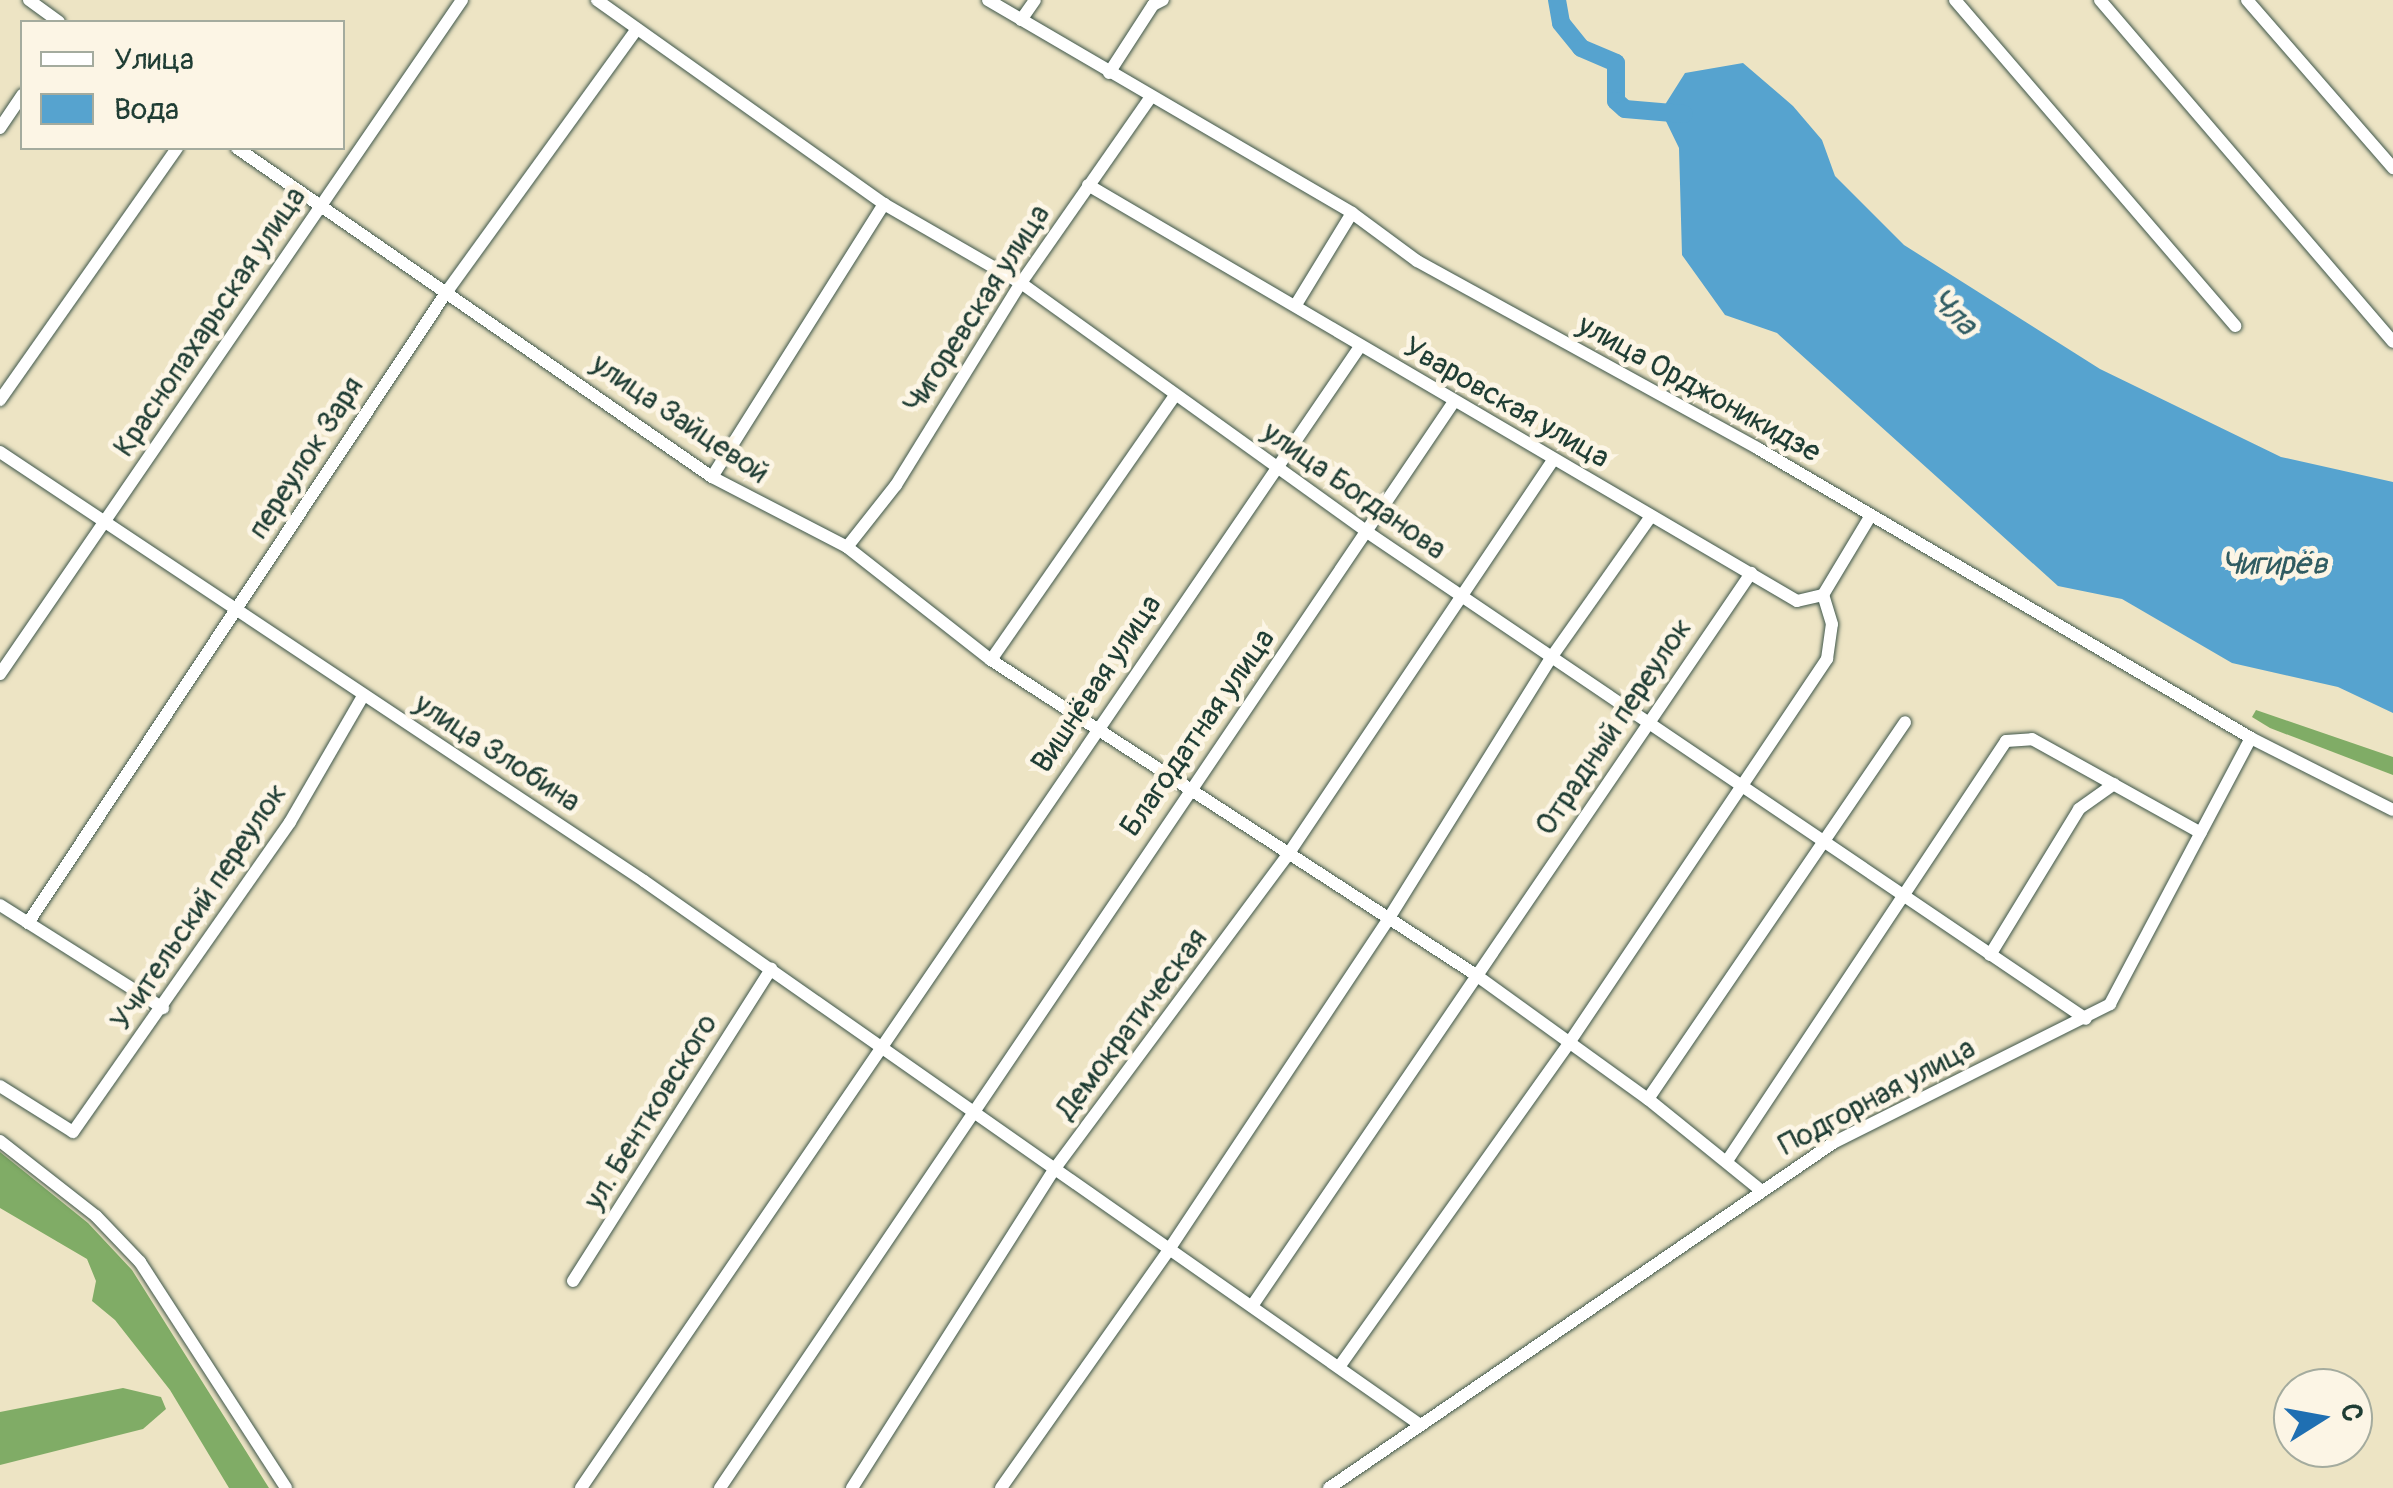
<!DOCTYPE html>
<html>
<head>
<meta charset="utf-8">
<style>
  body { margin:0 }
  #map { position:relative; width:2393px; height:1488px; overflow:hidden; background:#ede4c4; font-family:Pangolin,sans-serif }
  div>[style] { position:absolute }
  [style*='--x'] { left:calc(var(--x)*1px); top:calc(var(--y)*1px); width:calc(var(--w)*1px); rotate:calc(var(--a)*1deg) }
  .forest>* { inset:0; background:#80ac66 }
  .water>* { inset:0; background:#56a3cf }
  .river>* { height:18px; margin:-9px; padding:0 9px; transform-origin:9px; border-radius:9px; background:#56a3cf }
  .roads { filter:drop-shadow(0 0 2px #3e564a) drop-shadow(0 0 2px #3e564a) }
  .minor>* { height:12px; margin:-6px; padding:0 6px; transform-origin:6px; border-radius:6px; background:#fff }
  span { translate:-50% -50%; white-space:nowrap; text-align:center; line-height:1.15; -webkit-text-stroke:10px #fcf5e5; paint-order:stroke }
  .street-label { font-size:30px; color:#1f3d34 }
  .water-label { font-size:32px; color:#305c62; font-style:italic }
  .legend { position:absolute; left:20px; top:20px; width:325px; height:130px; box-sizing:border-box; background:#fcf5e5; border:2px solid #a4ab9e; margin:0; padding:12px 18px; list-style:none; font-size:30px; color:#1f3d34 }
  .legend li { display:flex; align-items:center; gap:20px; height:50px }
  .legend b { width:50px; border:2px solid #a4ab9e }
  .north { position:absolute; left:2273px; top:1368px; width:100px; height:100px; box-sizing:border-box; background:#fcf5e5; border:2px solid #a4ab9e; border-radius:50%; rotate:79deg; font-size:28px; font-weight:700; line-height:40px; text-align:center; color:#1f3d34 }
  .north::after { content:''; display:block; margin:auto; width:35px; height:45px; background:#1f6fb2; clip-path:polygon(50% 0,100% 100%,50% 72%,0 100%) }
</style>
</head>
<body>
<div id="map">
  <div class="forest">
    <div style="clip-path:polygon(2256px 710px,2393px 757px,2393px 775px,2270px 728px,2252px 717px)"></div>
    <div style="clip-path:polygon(0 1152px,88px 1223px,132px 1270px,269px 1488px,229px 1488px,170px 1390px,115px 1320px,92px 1301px,96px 1281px,87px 1259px,0 1208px)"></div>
    <div style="clip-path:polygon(123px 1388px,161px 1397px,166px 1409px,143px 1429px,0 1465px,0 1412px)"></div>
  </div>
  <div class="water">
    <div style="clip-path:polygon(1743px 63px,1793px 106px,1822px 140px,1835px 176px,1904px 245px,2100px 369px,2281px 457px,2393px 482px,2393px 713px,2338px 687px,2232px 663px,2122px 599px,2058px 586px,1777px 333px,1725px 315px,1682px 255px,1679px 148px,1661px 111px,1685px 73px)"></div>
  </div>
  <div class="river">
    <div style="--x:1557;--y:0;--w:23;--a:80"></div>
    <div style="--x:1561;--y:23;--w:32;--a:51"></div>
    <div style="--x:1581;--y:48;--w:38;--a:23"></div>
    <div style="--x:1616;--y:63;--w:38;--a:90"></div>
    <div style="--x:1616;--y:101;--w:12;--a:42"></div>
    <div style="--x:1625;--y:109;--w:59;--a:4.8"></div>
  </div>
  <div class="roads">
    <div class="minor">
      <div style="--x:29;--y:0;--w:37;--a:36"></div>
      <div style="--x:597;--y:0;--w:352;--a:35.4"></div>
      <div style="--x:884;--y:204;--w:158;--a:30"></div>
      <div style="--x:1021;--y:283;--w:426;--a:35.7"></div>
      <div style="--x:1367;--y:532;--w:868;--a:34.11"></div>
      <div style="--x:988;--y:0;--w:422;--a:30.3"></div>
      <div style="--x:1352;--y:213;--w:81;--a:36.4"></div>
      <div style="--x:1417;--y:261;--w:388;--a:28.8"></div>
      <div style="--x:1757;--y:448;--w:573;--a:30.41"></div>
      <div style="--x:2251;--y:738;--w:159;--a:26.9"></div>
      <div style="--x:1955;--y:0;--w:430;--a:49.3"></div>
      <div style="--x:2100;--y:0;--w:450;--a:49.4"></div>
      <div style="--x:2247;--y:0;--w:223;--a:49"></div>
      <div style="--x:1021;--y:20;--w:24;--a:-55"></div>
      <div style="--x:1109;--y:73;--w:81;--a:-57.1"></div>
      <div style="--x:1153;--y:5;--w:11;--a:-27"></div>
      <div style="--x:0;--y:128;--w:40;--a:-56"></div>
      <div style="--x:237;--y:148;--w:578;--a:34.71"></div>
      <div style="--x:712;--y:477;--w:152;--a:27.4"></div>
      <div style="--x:847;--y:547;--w:183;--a:38.1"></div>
      <div style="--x:991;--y:660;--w:575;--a:33"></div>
      <div style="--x:1473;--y:973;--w:216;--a:35.8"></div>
      <div style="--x:1648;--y:1099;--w:143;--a:39"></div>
      <div style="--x:1088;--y:185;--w:822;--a:30.4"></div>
      <div style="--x:1797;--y:601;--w:27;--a:-13"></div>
      <div style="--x:1823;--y:595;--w:93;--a:-59"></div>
      <div style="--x:1297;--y:303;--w:105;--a:-58.6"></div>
      <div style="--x:0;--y:400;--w:308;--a:-54.9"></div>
      <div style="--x:0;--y:452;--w:774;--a:33.67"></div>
      <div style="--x:644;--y:881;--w:946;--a:35.02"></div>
      <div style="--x:712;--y:477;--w:323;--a:-57.8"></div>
      <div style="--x:847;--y:547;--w:79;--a:-51.7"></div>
      <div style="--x:896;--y:485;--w:238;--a:-58.3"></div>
      <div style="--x:1021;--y:283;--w:226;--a:-55.1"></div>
      <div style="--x:991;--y:660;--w:320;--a:-55.2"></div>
      <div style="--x:0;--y:674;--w:817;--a:-55.57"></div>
      <div style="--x:0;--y:905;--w:193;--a:32.3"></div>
      <div style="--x:28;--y:923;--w:760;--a:-56.44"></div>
      <div style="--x:448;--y:290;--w:322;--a:-54.1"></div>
      <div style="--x:1990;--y:955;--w:171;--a:-58.6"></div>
      <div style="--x:2079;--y:809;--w:43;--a:-35.5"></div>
      <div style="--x:0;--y:1086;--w:86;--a:32.2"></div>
      <div style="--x:73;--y:1132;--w:378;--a:-55"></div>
      <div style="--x:290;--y:822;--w:146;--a:-59.9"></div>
      <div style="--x:1648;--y:1099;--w:456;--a:-55.7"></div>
      <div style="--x:0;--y:1141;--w:122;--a:38"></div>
      <div style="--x:96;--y:1216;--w:64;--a:46.3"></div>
      <div style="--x:140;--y:1262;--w:269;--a:57.1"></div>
      <div style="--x:1727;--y:1161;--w:504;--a:-56.4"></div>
      <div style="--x:2006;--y:741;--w:26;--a:-4"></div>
      <div style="--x:2032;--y:739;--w:193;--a:29.1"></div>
      <div style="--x:573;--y:1281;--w:370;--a:-57.6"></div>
      <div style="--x:1252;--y:1306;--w:887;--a:-55.75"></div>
      <div style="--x:1339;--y:1367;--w:397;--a:-54.6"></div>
      <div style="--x:1569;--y:1043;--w:463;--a:-56.1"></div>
      <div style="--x:1827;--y:659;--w:35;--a:-82"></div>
      <div style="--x:1832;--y:624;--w:30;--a:-107"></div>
      <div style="--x:581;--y:1488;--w:1380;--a:-55.69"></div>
      <div style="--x:720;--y:1488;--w:1309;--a:-55.96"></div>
      <div style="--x:852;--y:1488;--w:380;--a:-57.6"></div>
      <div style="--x:1056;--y:1167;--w:395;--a:-53.4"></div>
      <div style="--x:1291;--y:850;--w:471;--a:-56.1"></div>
      <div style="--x:1001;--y:1488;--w:294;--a:-54.8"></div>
      <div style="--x:1170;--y:1248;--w:396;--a:-56.4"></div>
      <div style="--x:1389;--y:918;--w:310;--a:-58.1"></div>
      <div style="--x:1553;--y:655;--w:170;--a:-54.8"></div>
      <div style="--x:1329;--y:1488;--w:611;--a:-34.39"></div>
      <div style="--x:1833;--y:1143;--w:310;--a:-26.6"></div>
      <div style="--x:2110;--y:1004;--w:301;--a:-62.1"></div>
    </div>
  </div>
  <div class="street-label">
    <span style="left:977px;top:309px;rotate:-57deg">Чигоревская улица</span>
    <span style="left:210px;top:322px;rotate:-56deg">Краснопахарьская улица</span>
    <span style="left:1699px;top:389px;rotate:29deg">улица Орджоникидзе</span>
    <span style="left:1506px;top:403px;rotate:30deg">Уваровская улица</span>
    <span style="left:680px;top:419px;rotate:34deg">улица Зайцевой</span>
    <span style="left:306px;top:458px;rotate:-57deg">переулок Заря</span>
    <span style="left:1354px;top:491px;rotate:35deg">улица Богданова</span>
    <span style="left:1097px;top:684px;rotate:-56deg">Вишнёвая улица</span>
    <span style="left:1614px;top:727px;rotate:-56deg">Отрадный переулок</span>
    <span style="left:1198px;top:733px;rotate:-55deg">Благодатная улица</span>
    <span style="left:497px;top:753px;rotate:33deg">улица Злобина</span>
    <span style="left:199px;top:907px;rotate:-56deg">Учительский переулок</span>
    <span style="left:1132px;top:1024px;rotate:-53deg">Демократическая</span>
    <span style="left:1877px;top:1097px;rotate:-28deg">Подгорная улица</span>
    <span style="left:651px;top:1112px;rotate:-58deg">ул. Бентковского</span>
  </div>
  <div class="water-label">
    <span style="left:1953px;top:312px;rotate:45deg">Чла</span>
    <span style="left:2274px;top:564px">Чигирёв</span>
  </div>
  <ul class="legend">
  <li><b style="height:12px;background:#fff"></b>Улица</li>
  <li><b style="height:28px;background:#56a3cf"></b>Вода</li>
  </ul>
  <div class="north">С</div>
</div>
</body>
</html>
